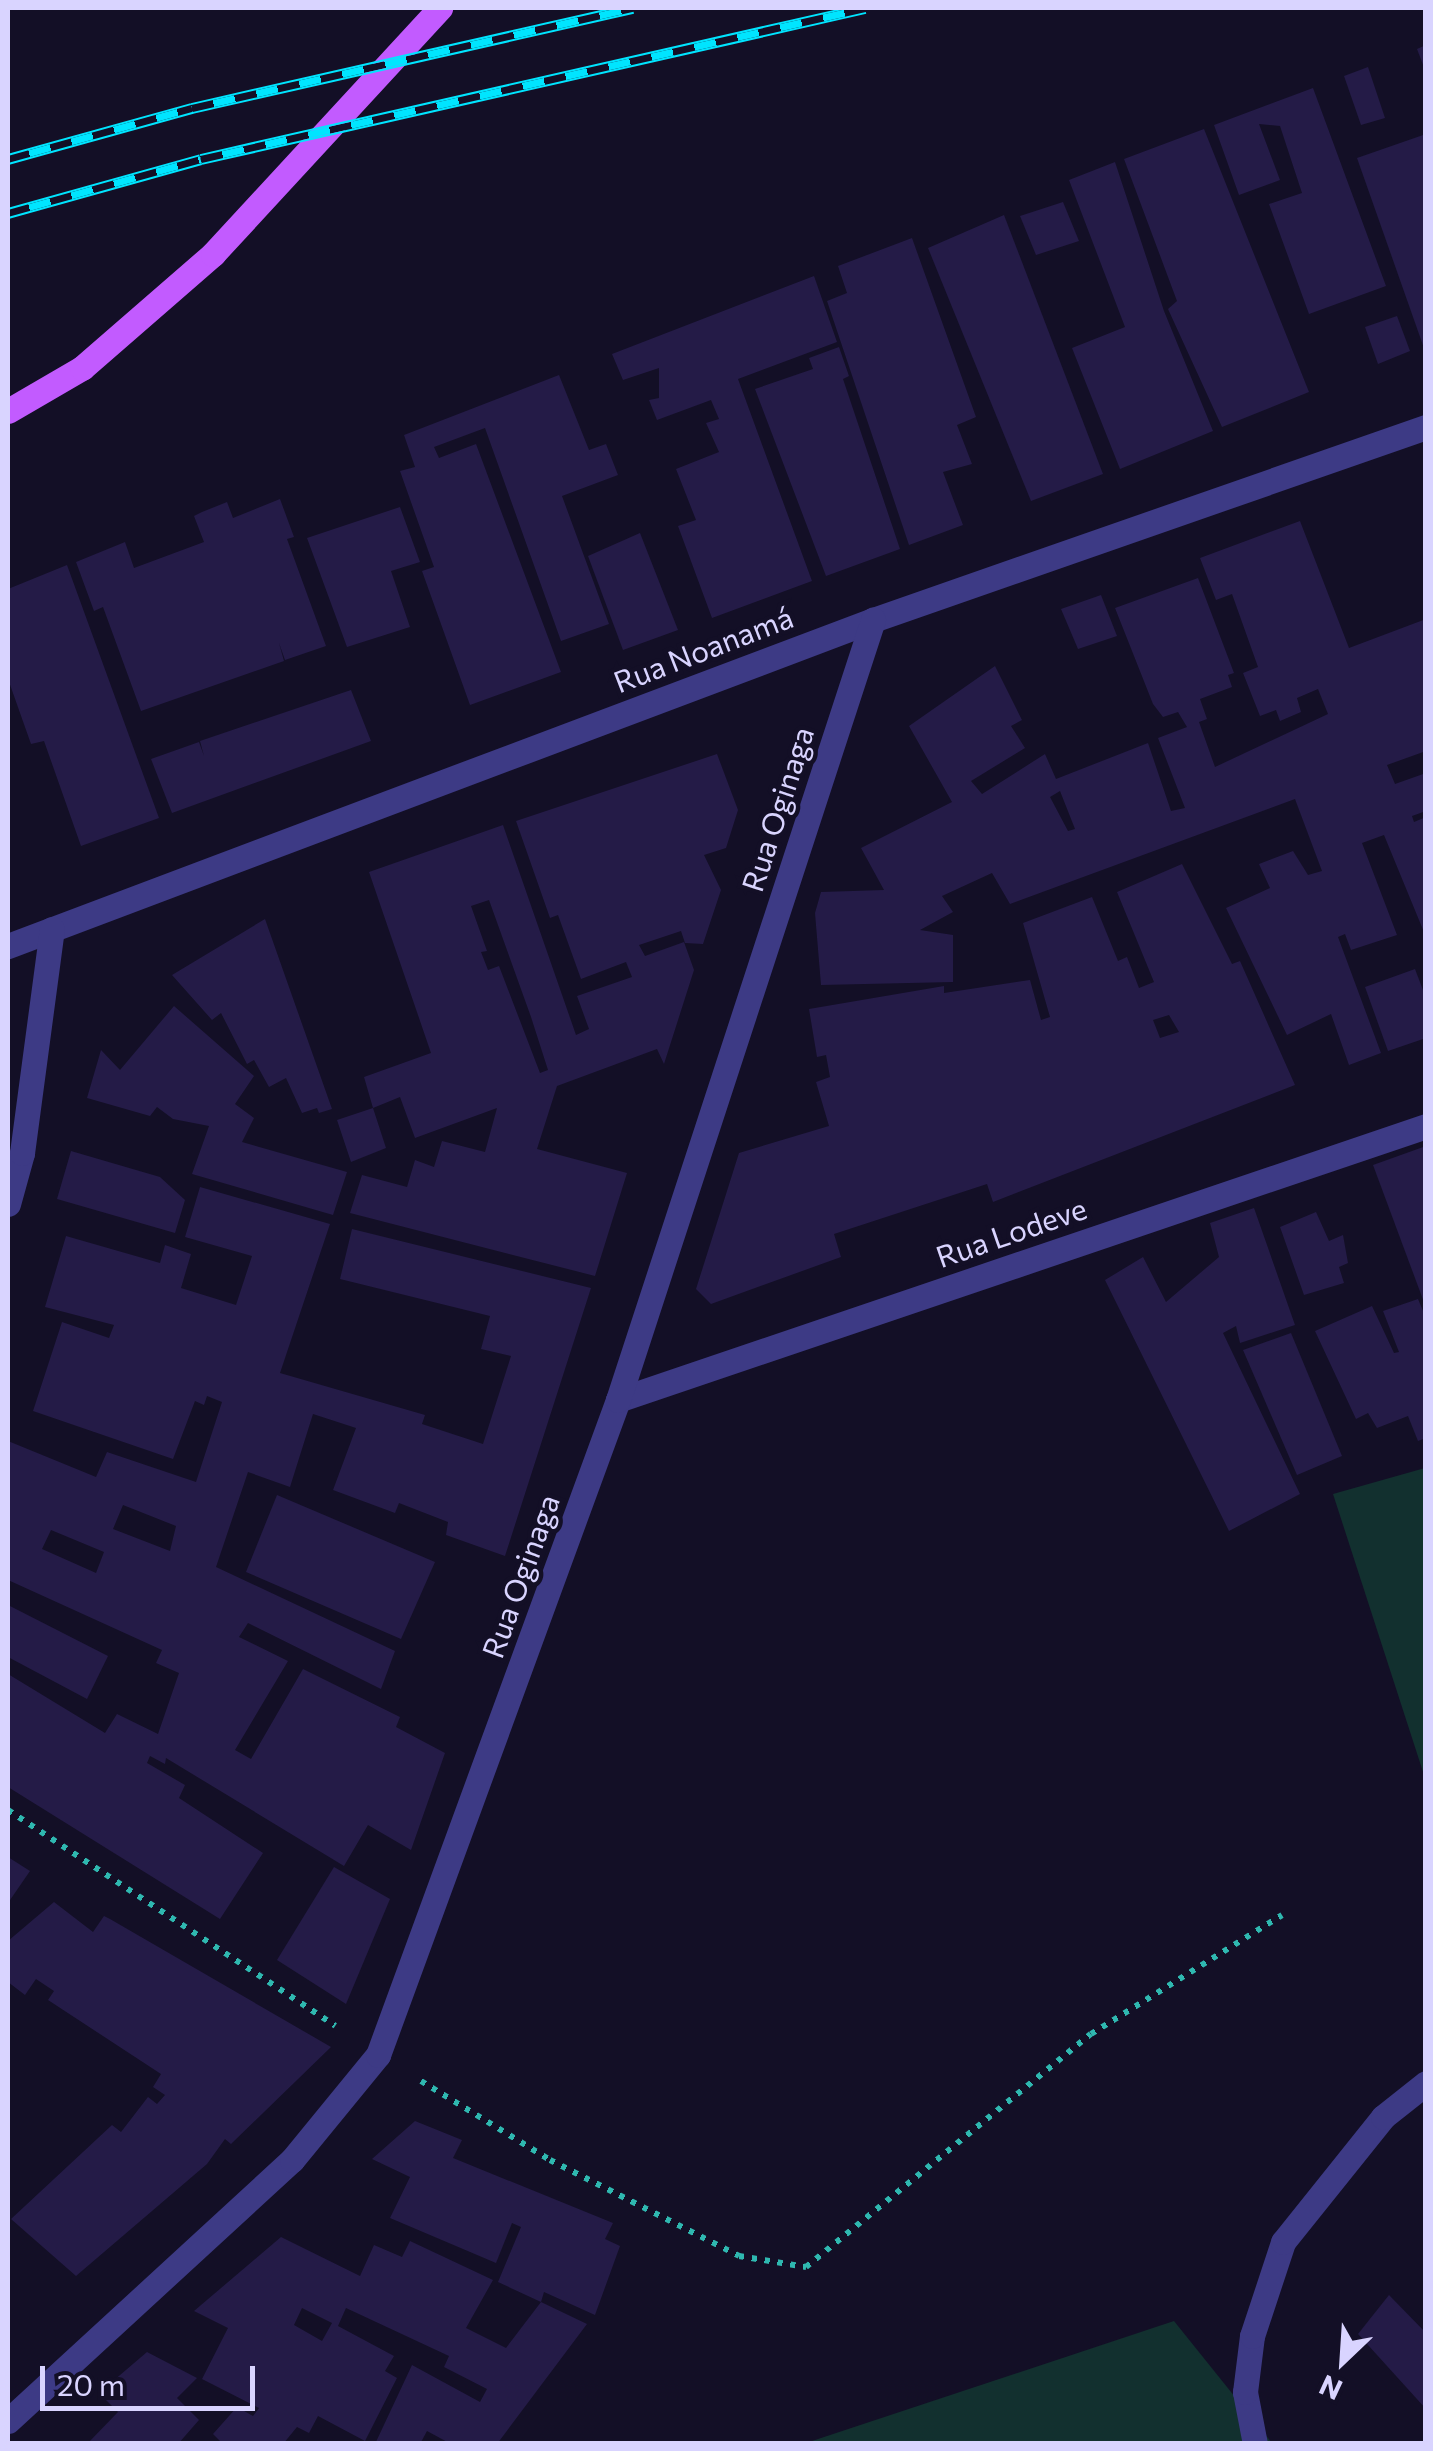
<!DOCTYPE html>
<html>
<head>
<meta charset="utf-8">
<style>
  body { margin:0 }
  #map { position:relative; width:1433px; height:2451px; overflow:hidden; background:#130f26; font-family:Commissioner,sans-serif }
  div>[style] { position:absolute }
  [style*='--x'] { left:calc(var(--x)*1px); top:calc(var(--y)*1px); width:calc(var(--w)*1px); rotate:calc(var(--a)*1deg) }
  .green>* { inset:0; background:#12302f }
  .building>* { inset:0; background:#241b47 }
  .path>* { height:6px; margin-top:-3px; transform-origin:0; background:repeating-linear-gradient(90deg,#2fb8b0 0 5px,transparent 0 13px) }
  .street>* { height:25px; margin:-12.5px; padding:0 12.5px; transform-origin:12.5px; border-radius:12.5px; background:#3d3a85 }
  .primary>* { height:25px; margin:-12.5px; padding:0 12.5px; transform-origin:12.5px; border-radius:12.5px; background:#c25bff }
  .rail>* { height:11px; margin-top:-5.5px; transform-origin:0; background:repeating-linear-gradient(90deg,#130f26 0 22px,#00e5ff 0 44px); box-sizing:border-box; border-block:2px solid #00e5ff }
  span { translate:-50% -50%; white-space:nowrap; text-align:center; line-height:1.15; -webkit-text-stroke:9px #130f26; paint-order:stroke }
  .street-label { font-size:30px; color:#d9d4ff }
  .frame { position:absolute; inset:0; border:10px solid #d9d4ff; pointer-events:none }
  .north { position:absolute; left:1293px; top:2311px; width:100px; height:100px; -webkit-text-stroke:8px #130f26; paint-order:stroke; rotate:205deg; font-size:28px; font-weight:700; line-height:40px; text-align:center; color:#d9d4ff }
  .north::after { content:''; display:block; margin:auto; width:35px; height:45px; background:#d9d4ff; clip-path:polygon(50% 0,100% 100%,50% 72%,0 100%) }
  .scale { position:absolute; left:40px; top:2366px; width:215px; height:45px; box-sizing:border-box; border:5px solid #d9d4ff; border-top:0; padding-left:12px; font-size:30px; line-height:35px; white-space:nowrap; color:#d9d4ff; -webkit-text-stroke:8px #130f26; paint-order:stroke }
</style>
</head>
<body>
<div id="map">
  <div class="green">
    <div style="clip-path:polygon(1425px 1468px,1426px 1468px,1425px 1778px,1333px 1494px)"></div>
    <div style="clip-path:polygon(1174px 2321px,1272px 2443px,803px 2444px)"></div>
  </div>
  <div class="building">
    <div style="clip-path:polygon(1426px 45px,1426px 70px,1425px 70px,1417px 49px)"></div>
    <div style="clip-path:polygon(1368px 67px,1385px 118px,1361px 125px,1344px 76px)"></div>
    <div style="clip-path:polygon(1313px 88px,1386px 286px,1309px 314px,1269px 204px,1302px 193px,1280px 126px,1259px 124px,1280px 180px,1239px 195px,1214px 125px)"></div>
    <div style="clip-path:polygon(1204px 129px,1309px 392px,1222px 427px,1168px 309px,1177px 301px,1124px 159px)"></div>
    <div style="clip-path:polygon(1426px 134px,1426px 351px,1425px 351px,1357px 158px)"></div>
    <div style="clip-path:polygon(1115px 162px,1164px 311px,1213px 431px,1120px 469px,1072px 348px,1125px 327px,1069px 180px)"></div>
    <div style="clip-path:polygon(1063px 202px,1079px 241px,1036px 255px,1020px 216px)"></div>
    <div style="clip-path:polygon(1004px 215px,1103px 474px,1031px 501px,928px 248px)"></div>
    <div style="clip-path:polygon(912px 238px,976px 417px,957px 425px,972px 464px,943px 472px,963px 525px,909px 545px,827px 301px,847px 293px,838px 266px)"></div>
    <div style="clip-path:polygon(814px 276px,837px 342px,738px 379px,812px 581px,712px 618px,678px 526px,696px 520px,676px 469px,719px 452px,706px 423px,719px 419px,711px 400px,657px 420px,649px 400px,659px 398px,659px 368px,623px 380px,612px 354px)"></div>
    <div style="clip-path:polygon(1397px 316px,1410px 351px,1378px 364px,1365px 327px)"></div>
    <div style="clip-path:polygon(839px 347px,849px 376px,843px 379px,900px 549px,826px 576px,755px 389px,813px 369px,809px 358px)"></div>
    <div style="clip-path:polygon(559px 375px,589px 450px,606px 444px,618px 475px,562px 496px,609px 624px,561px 641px,485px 428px,434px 447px,439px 458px,476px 444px,561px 672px,470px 705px,422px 571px,434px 567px,400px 471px,415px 467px,404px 435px)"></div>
    <div style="clip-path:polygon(280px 499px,294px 537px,287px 539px,326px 646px,285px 660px,279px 643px,284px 661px,141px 711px,103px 607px,94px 611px,76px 562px,125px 542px,134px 568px,204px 542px,194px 516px,202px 512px,227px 502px,233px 518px)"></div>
    <div style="clip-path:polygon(400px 507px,420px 562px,391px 571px,410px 627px,347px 647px,307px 538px)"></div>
    <div style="clip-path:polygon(evenodd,1300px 521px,1349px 648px,1426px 619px,1426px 751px,1387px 765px,1395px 784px,1426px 773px,1426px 811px,1412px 816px,1414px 822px,1426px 817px,1426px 937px,1384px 835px,1362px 843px,1397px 935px,1351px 950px,1345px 934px,1338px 937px,1381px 1053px,1349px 1065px,1331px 1014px,1287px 1035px,1226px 908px,1270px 888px,1259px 864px,1293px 851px,1308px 875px,1322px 871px,1295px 799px,1010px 904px,992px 873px,942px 896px,953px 912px,920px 930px,953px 935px,953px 982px,821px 985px,815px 913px,821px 892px,884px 890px,861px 848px,952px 802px,909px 726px,995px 666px,1022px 720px,1011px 726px,1025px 748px,971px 781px,982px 794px,1045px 754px,1056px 779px,1148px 743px,1171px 811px,1185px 808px,1158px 738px,1187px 727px,1178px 712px,1163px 717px,1153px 704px,1115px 608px,1198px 578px,1234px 673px,1228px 675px,1232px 687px,1200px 699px,1207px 719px,1199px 722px,1215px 767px,1328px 714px,1318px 689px,1297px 698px,1301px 712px,1280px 721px,1276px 710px,1260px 716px,1243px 673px,1258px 667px,1232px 594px,1216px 600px,1200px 558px,1300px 521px,1060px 791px,1075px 829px,1068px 831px,1050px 797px,1060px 791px)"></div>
    <div style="clip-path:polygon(640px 533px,678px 630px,623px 650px,588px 556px)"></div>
    <div style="clip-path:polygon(67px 565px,159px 818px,81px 846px,44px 741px,31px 744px,8px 679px,8px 589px)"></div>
    <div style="clip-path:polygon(1101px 595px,1117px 636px,1078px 649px,1061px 609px)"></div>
    <div style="clip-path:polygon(351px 690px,371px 741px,172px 813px,151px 759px,199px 742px,204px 756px,200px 741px)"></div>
    <div style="clip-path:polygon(evenodd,717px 754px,738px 810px,726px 848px,704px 855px,721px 890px,703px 944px,685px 943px,681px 931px,639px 945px,645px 956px,684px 942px,694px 970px,664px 1064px,657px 1049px,557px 1086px,537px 1149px,627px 1173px,595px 1276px,350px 1213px,362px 1175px,407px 1187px,415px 1160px,434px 1167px,442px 1141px,485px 1152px,497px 1108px,415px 1138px,400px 1097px,373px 1108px,386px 1148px,351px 1162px,337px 1120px,373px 1108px,364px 1077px,431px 1053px,369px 872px,503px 825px,576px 1035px,589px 1029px,577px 996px,632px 977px,626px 962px,581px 979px,558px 915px,550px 918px,516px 821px,717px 754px,489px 900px,531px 1017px,548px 1070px,540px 1073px,499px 966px,488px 970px,481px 952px,487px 951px,471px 906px,489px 900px)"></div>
    <div style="clip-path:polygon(evenodd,1182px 864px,1232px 964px,1240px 961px,1295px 1085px,993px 1202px,987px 1184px,834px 1234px,841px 1257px,711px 1304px,696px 1289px,739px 1153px,829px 1126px,816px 1082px,830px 1077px,826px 1055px,817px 1057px,809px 1009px,944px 986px,944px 993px,1030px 980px,1041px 1020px,1050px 1017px,1023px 923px,1092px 897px,1118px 961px,1127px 957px,1139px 988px,1154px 982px,1117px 892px,1182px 864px,1169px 1015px,1179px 1032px,1160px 1038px,1153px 1020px,1169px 1015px)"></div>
    <div style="clip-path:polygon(265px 919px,332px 1109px,319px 1113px,317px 1108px,302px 1113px,286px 1078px,269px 1087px,254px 1060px,247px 1064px,221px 1013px,212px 1020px,172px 975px)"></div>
    <div style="clip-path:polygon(1415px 969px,1426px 998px,1426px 1038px,1388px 1051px,1365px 987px)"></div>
    <div style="clip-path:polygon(174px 1006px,254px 1076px,235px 1104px,254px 1118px,242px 1142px,347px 1172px,333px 1215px,192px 1174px,209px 1126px,173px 1119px,157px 1107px,150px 1116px,87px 1098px,101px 1050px,120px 1070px)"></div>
    <div style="clip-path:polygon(1426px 1146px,1426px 1305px,1425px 1305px,1373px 1165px)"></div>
    <div style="clip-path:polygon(71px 1151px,160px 1177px,185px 1200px,175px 1233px,57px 1199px)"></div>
    <div style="clip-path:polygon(evenodd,200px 1187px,330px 1224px,280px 1373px,425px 1415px,422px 1424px,483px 1444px,511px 1356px,481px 1349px,490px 1316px,340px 1279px,352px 1229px,591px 1288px,505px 1556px,446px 1535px,448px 1522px,399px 1503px,395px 1513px,333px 1490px,356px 1428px,313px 1414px,290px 1487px,248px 1472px,216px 1567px,395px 1651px,381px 1689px,248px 1623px,239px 1637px,288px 1661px,235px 1750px,251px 1759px,303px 1669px,400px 1717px,396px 1727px,445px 1753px,411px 1850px,368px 1825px,344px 1866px,166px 1758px,165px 1764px,150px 1756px,147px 1763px,185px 1785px,179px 1798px,263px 1853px,220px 1919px,8px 1787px,8px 1674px,105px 1733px,117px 1714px,158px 1734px,179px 1673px,156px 1663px,162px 1650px,8px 1580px,8px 1441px,96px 1477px,107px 1452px,196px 1482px,222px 1402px,207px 1396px,204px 1405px,195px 1401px,173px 1459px,33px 1411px,62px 1322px,109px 1338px,114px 1325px,45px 1307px,66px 1236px,160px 1263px,165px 1245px,191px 1254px,181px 1288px,236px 1305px,252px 1256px,185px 1237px,200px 1187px,123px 1505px,176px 1526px,170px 1551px,113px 1529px,123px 1505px,200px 1187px,51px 1530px,104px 1552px,96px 1573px,42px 1549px,51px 1530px)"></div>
    <div style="clip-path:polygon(1254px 1208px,1295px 1325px,1240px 1343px,1236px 1326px,1223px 1333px,1300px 1494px,1229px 1531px,1105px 1280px,1143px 1257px,1166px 1302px,1219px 1257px,1210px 1223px)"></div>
    <div style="clip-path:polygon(1316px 1212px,1329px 1241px,1343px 1235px,1348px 1263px,1339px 1267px,1344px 1283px,1304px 1295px,1280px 1227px)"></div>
    <div style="clip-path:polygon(1418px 1299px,1426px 1318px,1426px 1438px,1418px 1441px,1408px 1416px,1377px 1428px,1368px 1413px,1356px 1419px,1315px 1331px,1372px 1306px,1394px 1353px,1399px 1352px,1383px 1311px)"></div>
    <div style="clip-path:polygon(1291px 1333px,1342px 1456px,1297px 1475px,1243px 1350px)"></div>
    <div style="clip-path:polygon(277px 1495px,435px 1562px,401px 1639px,246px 1572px)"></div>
    <div style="clip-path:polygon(8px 1605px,108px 1656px,87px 1699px,8px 1657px)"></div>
    <div style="clip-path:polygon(8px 1857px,30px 1871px,8px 1903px)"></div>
    <div style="clip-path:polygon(334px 1867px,390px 1899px,346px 2004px,277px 1960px)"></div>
    <div style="clip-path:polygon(54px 1902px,93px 1932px,104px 1916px,110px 1919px,331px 2047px,231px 2144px,225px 2139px,207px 2164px,76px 2276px,11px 2219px,112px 2125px,121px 2132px,148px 2097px,157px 2104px,165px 2095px,153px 2087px,161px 2074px,48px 2000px,54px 1991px,36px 1979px,25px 1995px,8px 1982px,8px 1941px)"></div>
    <div style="clip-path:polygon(415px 2121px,462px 2140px,453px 2158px,613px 2223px,605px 2239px,620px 2246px,595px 2315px,544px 2292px,541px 2302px,498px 2282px,521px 2227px,512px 2223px,496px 2263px,390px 2218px,410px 2177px,372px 2159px)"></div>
    <div style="clip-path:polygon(evenodd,281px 2237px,360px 2276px,374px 2245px,402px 2257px,410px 2241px,493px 2280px,466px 2328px,506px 2348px,541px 2302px,587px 2324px,497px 2444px,451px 2444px,427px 2431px,420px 2444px,375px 2444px,412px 2365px,480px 2402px,487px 2389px,444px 2367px,449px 2356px,346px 2308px,338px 2326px,394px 2356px,385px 2371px,397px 2378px,365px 2441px,318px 2416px,309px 2433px,297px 2427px,283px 2444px,223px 2444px,213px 2434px,237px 2407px,253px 2416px,259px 2408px,202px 2379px,228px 2328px,194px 2311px,281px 2237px,302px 2308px,332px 2323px,322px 2341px,294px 2325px,302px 2308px)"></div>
    <div style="clip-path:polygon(1389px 2295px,1426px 2333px,1426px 2409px,1358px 2334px)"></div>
    <div style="clip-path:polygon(147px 2352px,197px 2378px,177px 2398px,199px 2420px,178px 2444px,87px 2444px,118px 2412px,99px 2393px)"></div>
  </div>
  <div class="path">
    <div style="--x:8;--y:1810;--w:392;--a:33.4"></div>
    <div style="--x:421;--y:2081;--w:151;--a:31.5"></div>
    <div style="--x:550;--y:2160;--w:212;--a:26.9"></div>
    <div style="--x:739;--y:2256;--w:68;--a:9.3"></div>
    <div style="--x:806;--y:2267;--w:368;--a:-39.3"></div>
    <div style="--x:1091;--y:2034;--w:225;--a:-31.9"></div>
  </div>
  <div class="street">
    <div style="--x:8;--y:946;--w:924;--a:-20.65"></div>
    <div style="--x:873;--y:620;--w:586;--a:-19.24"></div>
    <div style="--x:8;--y:1204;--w:53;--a:-74.6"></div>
    <div style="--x:22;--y:1153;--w:226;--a:-82.4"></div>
    <div style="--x:618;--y:1400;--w:853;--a:-18.73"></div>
    <div style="--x:8;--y:2421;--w:386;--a:-42.6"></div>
    <div style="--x:292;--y:2160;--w:136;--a:-50.7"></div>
    <div style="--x:378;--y:2055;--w:698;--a:-69.88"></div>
    <div style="--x:618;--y:1400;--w:821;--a:-71.9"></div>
    <div style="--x:1255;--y:2444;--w:53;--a:-100.9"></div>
    <div style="--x:1245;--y:2392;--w:56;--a:-82.9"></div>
    <div style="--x:1252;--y:2336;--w:99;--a:-71.7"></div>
    <div style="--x:1283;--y:2242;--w:160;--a:-51.3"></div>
    <div style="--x:1383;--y:2117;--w:55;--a:-38.3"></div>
  </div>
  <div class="primary">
    <div style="--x:8;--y:411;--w:86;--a:-30.2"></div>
    <div style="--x:82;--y:368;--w:174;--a:-41"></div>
    <div style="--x:213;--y:254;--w:335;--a:-47.3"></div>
  </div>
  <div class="rail">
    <div style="--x:8;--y:159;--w:191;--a:-15.5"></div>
    <div style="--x:192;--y:108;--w:452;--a:-12.8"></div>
    <div style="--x:8;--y:213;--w:200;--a:-15.6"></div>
    <div style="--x:201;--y:159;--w:681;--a:-12.81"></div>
  </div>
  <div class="street-label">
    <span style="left:703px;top:649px;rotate:-21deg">Rua Noanamá</span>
    <span style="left:777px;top:809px;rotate:-72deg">Rua Oginaga</span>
    <span style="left:1011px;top:1232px;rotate:-19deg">Rua Lodeve</span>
    <span style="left:520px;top:1576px;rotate:-70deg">Rua Oginaga</span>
  </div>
  <div class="frame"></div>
  <div class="north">N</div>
  <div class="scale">20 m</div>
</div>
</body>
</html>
